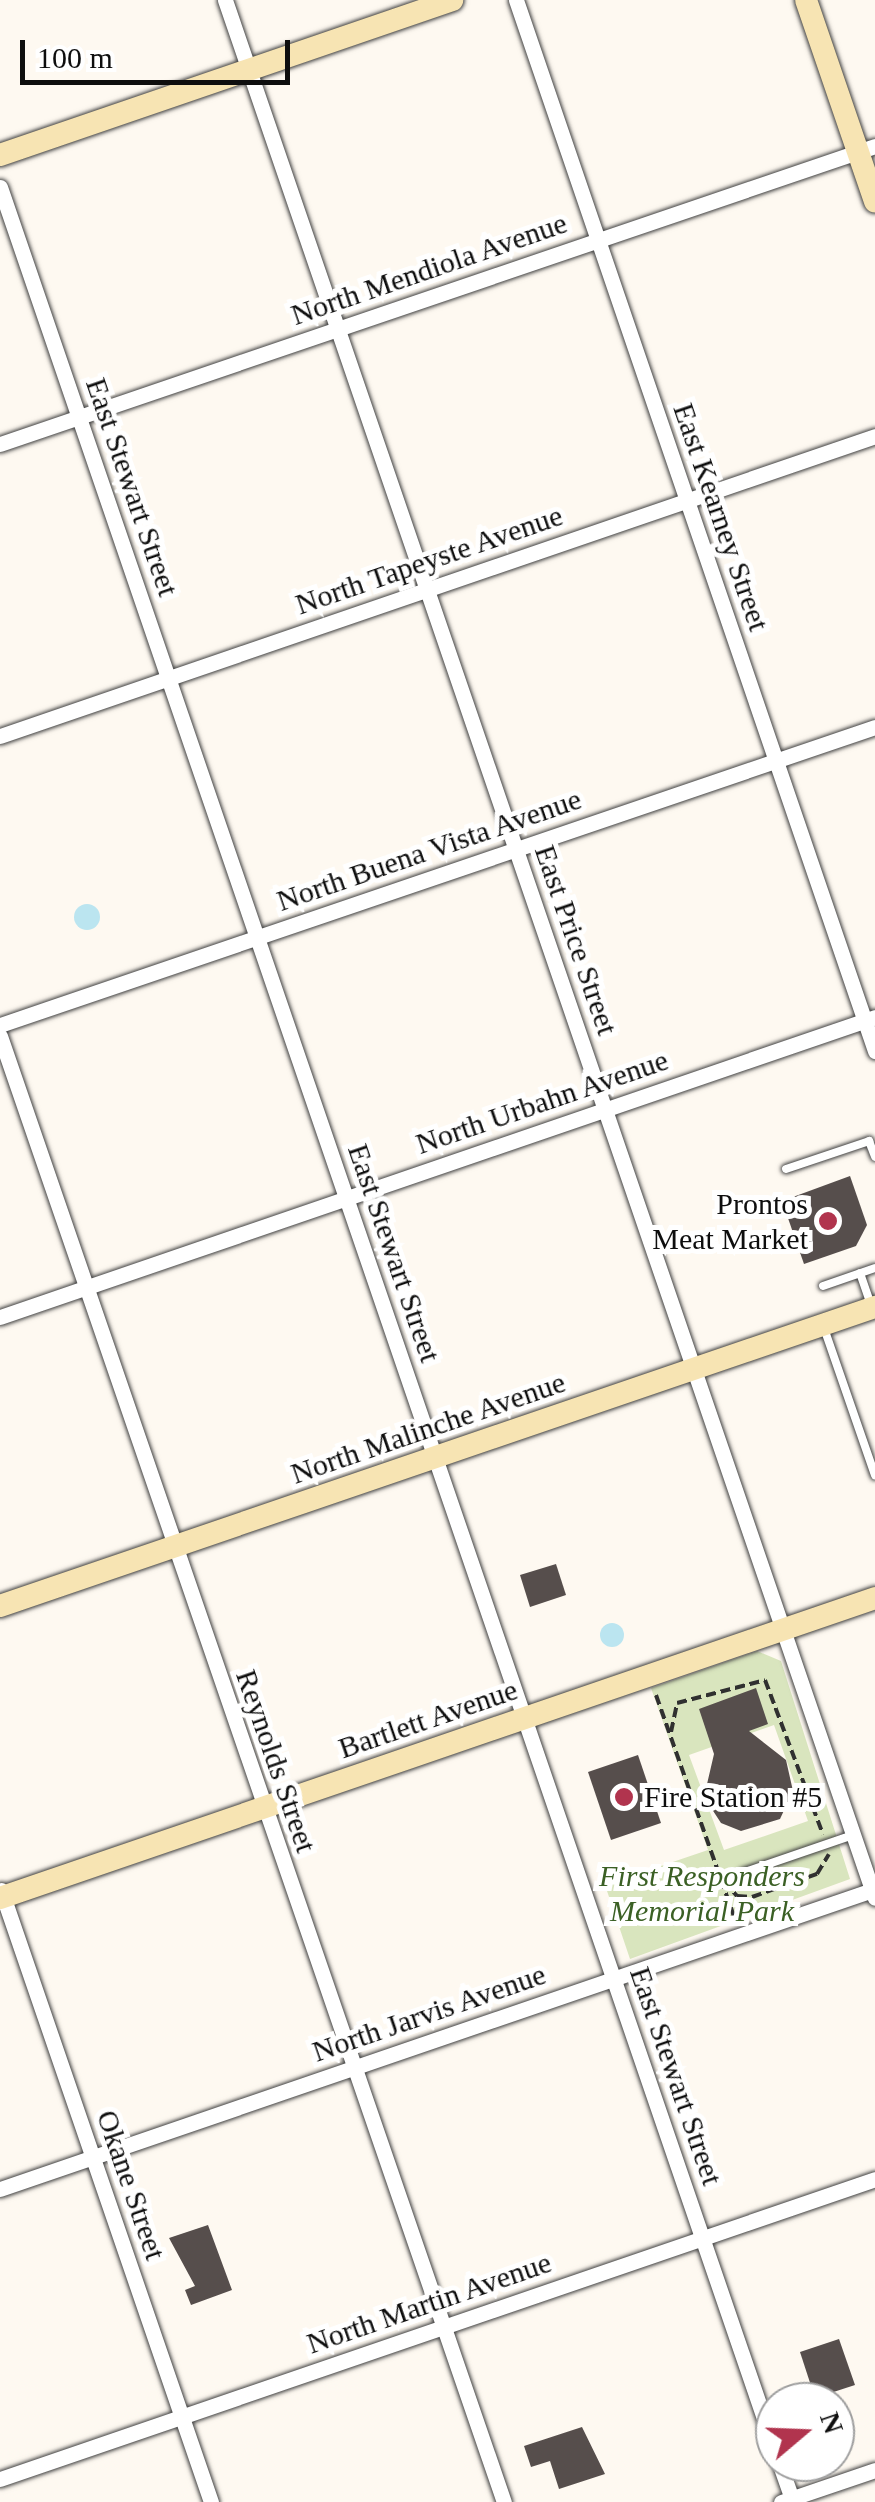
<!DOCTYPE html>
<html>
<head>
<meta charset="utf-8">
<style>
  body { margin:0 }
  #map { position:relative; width:875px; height:2502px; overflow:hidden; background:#fef9f1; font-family:Georgia,serif }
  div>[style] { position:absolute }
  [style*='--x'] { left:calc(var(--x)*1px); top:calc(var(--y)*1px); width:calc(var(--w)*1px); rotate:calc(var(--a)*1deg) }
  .green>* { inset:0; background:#d9e5be }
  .water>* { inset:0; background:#bbe5f0 }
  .round { border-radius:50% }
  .building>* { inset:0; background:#564e4c }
  .path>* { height:4px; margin-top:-2px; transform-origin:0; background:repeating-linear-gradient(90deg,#303030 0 10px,transparent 0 15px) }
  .roads { filter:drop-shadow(0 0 2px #414141) drop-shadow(0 0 2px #414141) }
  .service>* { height:8px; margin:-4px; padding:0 4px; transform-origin:4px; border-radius:4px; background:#fff }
  .minor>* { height:15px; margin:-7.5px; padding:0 7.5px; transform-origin:7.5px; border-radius:7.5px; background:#fff }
  .secondary>* { height:22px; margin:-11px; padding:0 11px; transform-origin:11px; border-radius:11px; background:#f7e4b3 }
  .dots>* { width:28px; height:28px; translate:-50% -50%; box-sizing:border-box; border:5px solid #fff; border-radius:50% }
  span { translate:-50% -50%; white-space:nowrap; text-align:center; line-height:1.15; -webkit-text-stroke:10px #fff; paint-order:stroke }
  .street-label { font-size:30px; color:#0e0e0e }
  .poi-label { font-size:30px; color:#0e0e0e }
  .right { translate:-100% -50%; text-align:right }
  .left { translate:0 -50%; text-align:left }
  .park-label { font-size:30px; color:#3b6025; font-style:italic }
  .north { position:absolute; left:755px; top:2382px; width:100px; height:100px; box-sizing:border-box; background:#fff; border:2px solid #9f9f9f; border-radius:50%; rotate:71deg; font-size:28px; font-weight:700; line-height:40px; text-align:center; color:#0e0e0e }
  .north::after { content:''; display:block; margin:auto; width:35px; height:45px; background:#b1344e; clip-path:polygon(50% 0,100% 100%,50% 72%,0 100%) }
  .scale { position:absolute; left:20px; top:40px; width:270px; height:45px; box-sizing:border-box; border:5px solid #0e0e0e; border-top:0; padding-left:12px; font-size:30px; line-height:35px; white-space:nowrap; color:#0e0e0e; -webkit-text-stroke:8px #fff; paint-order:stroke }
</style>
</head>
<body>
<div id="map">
  <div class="green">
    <div style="clip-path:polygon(evenodd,757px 1651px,781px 1661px,850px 1879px,630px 1959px,605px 1885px,708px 1850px,651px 1688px,757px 1651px,774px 1725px,808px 1821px,724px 1850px,689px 1755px,774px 1725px)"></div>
  </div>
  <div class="water">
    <div class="round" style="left:74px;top:904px;width:26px;height:26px"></div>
    <div class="round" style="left:600px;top:1623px;width:24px;height:24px"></div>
  </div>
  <div class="building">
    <div style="clip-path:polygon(850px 1176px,867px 1225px,856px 1246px,804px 1264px,782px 1201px)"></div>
    <div style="clip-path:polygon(556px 1564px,566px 1595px,530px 1607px,520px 1575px)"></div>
    <div style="clip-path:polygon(756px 1688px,768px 1724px,749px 1731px,786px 1760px,793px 1791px,780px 1819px,741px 1831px,721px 1823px,704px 1797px,714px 1754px,699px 1709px)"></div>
    <div style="clip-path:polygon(638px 1755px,661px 1823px,611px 1840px,588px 1772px)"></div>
    <div style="clip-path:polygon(208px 2225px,232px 2290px,191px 2305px,185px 2290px,195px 2286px,169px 2238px)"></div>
    <div style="clip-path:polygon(839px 2339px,855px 2385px,815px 2398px,800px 2352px)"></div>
    <div style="clip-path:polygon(582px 2427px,605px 2474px,559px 2489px,550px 2461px,531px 2467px,524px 2446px)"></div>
  </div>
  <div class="path">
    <div style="--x:656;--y:1695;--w:238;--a:70.6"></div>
    <div style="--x:671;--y:1732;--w:30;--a:-78"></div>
    <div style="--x:677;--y:1703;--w:91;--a:-14.6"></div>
    <div style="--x:765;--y:1680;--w:165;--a:69.4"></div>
    <div style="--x:724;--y:1881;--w:20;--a:49"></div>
    <div style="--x:737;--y:1896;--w:15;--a:4"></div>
    <div style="--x:752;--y:1897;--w:69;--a:-19.5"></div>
    <div style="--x:817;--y:1874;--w:23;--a:-59"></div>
  </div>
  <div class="roads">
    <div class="service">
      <div style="--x:786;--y:1169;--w:88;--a:-18.6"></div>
      <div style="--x:869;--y:1141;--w:17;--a:69"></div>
      <div style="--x:860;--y:1273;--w:36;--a:71"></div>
      <div style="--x:823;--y:1286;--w:55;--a:-19.1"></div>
      <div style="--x:824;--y:1328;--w:156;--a:70.9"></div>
      <div style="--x:742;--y:1873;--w:117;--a:-18.9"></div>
    </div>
    <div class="minor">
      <div style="--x:225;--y:0;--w:2006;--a:71.1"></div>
      <div style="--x:516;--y:0;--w:1111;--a:71.14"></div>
      <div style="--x:0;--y:187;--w:2392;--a:71.1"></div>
      <div style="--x:0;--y:444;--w:924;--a:-18.81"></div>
      <div style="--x:0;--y:736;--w:925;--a:-18.92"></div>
      <div style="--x:0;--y:1025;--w:924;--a:-18.81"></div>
      <div style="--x:0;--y:1036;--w:1550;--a:71.03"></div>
      <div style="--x:0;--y:1317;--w:925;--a:-18.92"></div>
      <div style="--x:1;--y:1890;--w:647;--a:71.06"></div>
      <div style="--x:0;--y:2189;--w:925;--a:-18.92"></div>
      <div style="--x:779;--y:2462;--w:42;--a:70.7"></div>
      <div style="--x:0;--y:2479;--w:925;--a:-18.92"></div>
      <div style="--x:781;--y:2502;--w:99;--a:-18.8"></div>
    </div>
    <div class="secondary">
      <div style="--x:806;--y:0;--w:213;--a:71.1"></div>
      <div style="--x:0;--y:155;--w:478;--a:-18.9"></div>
      <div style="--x:0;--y:1606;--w:925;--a:-18.87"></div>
      <div style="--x:0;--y:1898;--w:925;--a:-18.92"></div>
    </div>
  </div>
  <div class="dots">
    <div style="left:828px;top:1221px;background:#b1344e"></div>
    <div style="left:624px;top:1797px;background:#b1344e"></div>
  </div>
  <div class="street-label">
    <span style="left:429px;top:269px;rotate:-19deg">North Mendiola Avenue</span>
    <span style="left:132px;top:487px;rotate:71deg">East Stewart Street</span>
    <span style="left:721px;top:517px;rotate:71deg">East Kearney Street</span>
    <span style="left:429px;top:560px;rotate:-19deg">North Tapeyste Avenue</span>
    <span style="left:429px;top:850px;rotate:-19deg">North Buena Vista Avenue</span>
    <span style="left:576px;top:940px;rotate:71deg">East Price Street</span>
    <span style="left:542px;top:1102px;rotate:-19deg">North Urbahn Avenue</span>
    <span style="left:394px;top:1253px;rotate:71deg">East Stewart Street</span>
    <span style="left:428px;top:1428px;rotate:-19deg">North Malinche Avenue</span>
    <span style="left:428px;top:1719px;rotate:-19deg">Bartlett Avenue</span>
    <span style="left:276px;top:1761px;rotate:71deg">Reynolds Street</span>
    <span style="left:429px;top:2013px;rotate:-19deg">North Jarvis Avenue</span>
    <span style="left:676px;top:2076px;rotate:71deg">East Stewart Street</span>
    <span style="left:131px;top:2185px;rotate:71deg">Okane Street</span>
    <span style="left:429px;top:2303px;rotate:-19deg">North Martin Avenue</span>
  </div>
  <div class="poi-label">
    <span class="right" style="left:808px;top:1221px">Prontos<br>Meat Market</span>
    <span class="left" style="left:644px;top:1797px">Fire Station #5</span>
  </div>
  <div class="park-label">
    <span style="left:702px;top:1893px">First Responders<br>Memorial Park</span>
  </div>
  <div class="north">N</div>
  <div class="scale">100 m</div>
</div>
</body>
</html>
